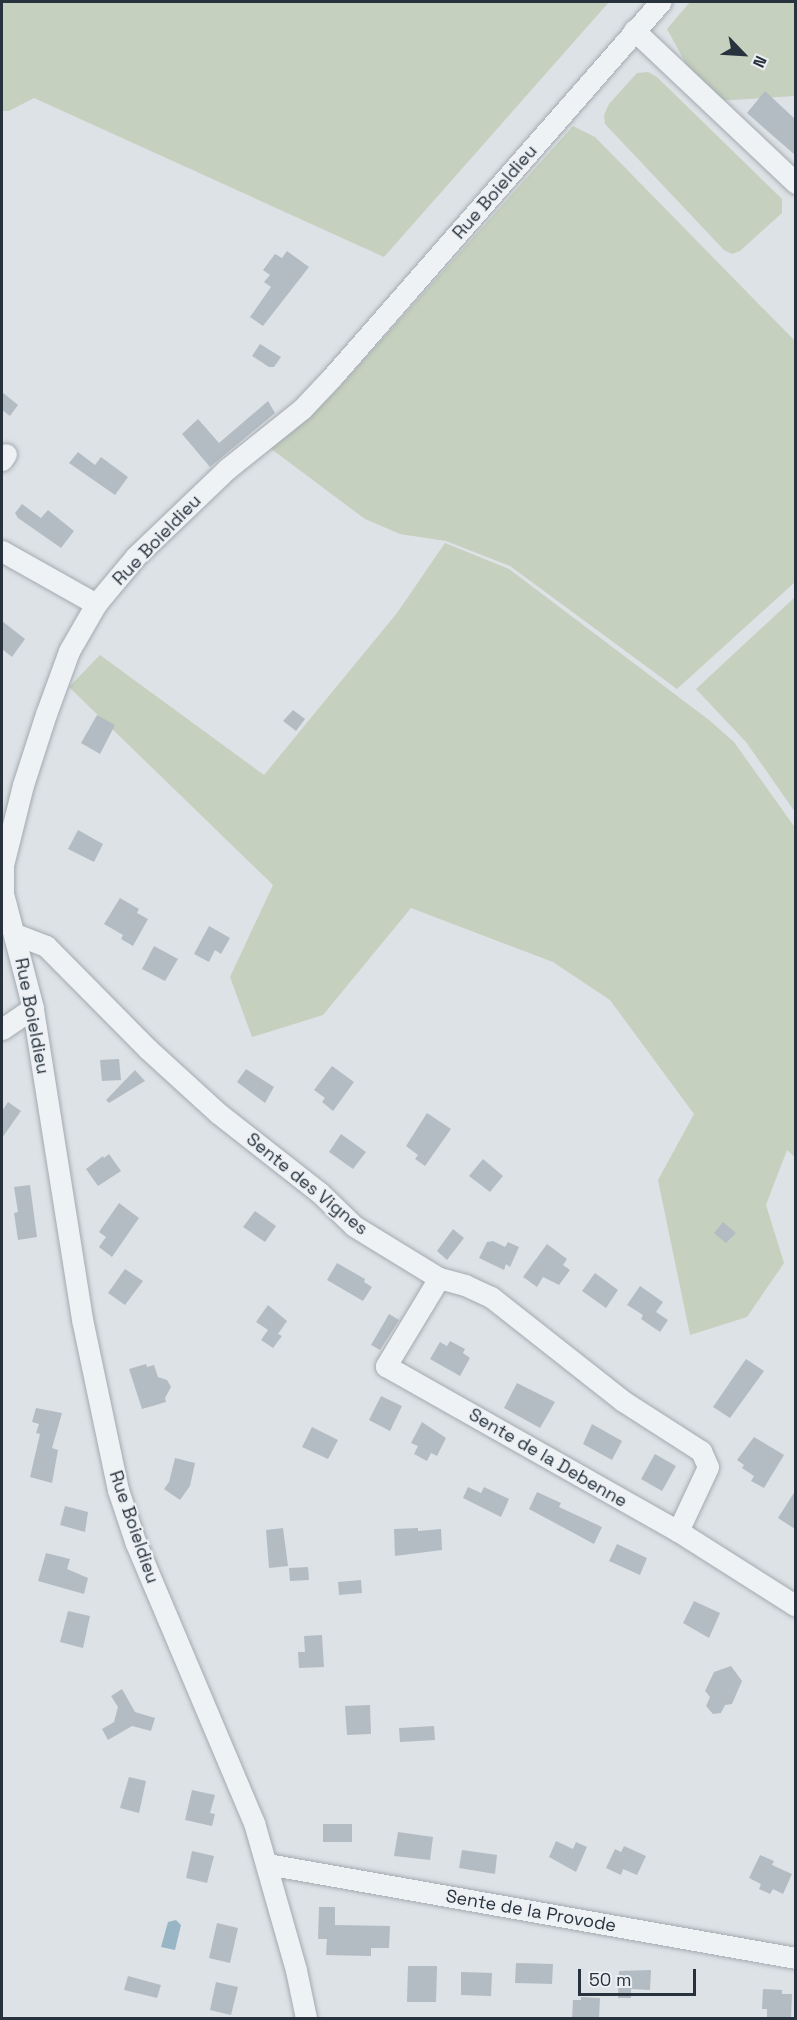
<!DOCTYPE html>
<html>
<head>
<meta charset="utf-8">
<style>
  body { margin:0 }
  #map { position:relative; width:797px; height:2020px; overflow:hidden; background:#dde2e6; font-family:"Space Grotesk",sans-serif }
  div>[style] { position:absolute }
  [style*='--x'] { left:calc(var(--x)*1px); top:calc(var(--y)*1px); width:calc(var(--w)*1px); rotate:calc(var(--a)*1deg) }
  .green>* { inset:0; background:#c5d0be }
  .water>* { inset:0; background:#98b5c5 }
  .building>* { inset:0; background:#b4bcc3 }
  .roads { filter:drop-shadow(0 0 2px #a3aab0) drop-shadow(0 0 2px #a3aab0) }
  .minor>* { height:21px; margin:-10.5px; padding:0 10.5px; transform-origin:10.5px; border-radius:10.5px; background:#eff2f5 }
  span { translate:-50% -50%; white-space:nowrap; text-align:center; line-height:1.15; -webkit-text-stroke:4.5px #ecf0f4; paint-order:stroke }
  .street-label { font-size:18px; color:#27323c }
  .frame { position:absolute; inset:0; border:3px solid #27323c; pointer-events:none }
  .north { position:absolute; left:713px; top:24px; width:60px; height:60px; -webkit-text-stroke:4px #ecf0f4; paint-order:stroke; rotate:115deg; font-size:16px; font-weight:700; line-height:24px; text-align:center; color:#27323c }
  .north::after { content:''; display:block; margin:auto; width:21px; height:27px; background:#27323c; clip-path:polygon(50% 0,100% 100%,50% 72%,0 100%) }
  .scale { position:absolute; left:578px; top:1969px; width:118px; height:27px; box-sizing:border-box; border:3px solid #27323c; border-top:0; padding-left:8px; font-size:18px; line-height:21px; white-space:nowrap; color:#27323c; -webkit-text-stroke:4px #ecf0f4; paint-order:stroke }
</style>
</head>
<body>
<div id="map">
  <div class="green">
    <div style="clip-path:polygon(2px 2px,609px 2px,384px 257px,34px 98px,9px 111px,2px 111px)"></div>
    <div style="clip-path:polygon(690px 2px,795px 2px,795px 96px,716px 101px,697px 84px,667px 29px)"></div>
    <div style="clip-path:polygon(648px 72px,657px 77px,782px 199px,782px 213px,740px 251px,732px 254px,724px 250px,605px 124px,604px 115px,609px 104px,637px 73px)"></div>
    <div style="clip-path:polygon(573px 126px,595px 137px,795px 341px,795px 582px,677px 689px,510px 566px,446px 541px,400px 534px,365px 519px,270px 448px,334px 393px)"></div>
    <div style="clip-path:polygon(445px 543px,509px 569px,709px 720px,734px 742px,796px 829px,795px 1157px,787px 1150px,766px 1205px,784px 1263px,747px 1317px,690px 1335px,658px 1180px,694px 1114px,610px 1000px,553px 962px,411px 908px,323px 1015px,252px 1037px,230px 977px,273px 885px,69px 687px,100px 655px,264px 775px,397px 613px)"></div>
    <div style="clip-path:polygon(795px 597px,795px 812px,746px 742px,696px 689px)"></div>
  </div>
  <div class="water">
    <div style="clip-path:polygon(176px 1920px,181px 1925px,175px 1950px,161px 1947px,168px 1922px)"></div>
  </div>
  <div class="building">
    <div style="clip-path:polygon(765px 91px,795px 119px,795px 155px,747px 113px)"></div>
    <div style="clip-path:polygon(287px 251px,309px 267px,263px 326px,250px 317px,271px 287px,264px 282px,270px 275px,263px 270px,275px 254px,282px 258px)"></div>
    <div style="clip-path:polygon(260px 344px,281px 357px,274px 367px,269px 367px,252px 356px)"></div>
    <div style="clip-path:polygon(2px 392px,18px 405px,10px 416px,2px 410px)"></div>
    <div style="clip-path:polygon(268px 401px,275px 413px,210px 467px,182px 434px,198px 419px,219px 443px)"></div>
    <div style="clip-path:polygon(78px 452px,95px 465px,101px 457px,128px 477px,115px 495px,69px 463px)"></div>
    <div style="clip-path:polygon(22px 504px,41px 518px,48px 510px,74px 531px,61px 548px,18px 518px,15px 513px)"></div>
    <div style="clip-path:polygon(2px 621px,25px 639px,12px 657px,2px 649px)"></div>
    <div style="clip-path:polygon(293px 710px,305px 719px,296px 731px,283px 721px)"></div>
    <div style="clip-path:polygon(97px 715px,115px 725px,100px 754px,81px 743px)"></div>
    <div style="clip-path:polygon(78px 830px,103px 844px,94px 862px,68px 849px)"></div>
    <div style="clip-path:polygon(120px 898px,139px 909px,137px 913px,148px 919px,133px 946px,121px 939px,123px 935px,104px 924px)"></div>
    <div style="clip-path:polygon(209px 926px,230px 938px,221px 954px,215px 950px,209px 962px,194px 954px)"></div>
    <div style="clip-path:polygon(154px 946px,178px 959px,165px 981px,142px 969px)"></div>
    <div style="clip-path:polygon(119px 1059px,121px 1080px,102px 1081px,100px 1060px)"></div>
    <div style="clip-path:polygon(332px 1066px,354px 1082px,333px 1111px,322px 1102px,325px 1098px,314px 1090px)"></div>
    <div style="clip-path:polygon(246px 1069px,274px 1087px,265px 1103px,237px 1082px)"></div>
    <div style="clip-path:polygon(135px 1070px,145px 1081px,109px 1103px,106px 1100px)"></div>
    <div style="clip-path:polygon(8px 1102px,21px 1111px,2px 1138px,2px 1111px)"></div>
    <div style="clip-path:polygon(427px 1113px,451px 1129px,425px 1166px,415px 1159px,418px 1155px,406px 1146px)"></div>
    <div style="clip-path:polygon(341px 1134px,366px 1152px,353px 1169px,329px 1152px)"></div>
    <div style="clip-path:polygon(109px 1154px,121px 1171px,98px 1186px,86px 1169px,103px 1156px,104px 1158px)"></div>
    <div style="clip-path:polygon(483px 1159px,503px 1176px,490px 1192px,469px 1176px)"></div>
    <div style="clip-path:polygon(30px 1185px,37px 1237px,18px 1240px,14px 1213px,18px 1212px,14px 1187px)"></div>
    <div style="clip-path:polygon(119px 1203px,139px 1218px,112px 1257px,99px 1247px,106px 1237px,99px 1232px)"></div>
    <div style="clip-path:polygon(255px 1211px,276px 1226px,265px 1242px,243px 1227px)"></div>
    <div style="clip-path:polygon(723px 1222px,736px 1233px,726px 1243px,714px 1233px)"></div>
    <div style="clip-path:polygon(453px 1229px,464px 1238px,447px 1260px,437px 1251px)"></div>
    <div style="clip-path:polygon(493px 1241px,505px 1247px,508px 1242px,519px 1247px,510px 1267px,506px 1264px,504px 1270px,479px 1258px,487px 1242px)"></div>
    <div style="clip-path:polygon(547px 1244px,567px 1259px,563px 1265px,570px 1270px,559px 1285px,543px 1277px,537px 1287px,523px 1277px)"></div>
    <div style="clip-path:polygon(337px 1263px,365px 1279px,364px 1282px,372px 1287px,363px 1301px,327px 1280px)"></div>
    <div style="clip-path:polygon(125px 1269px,143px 1281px,125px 1305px,108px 1293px)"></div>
    <div style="clip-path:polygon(595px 1273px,618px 1290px,606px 1308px,582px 1291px)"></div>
    <div style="clip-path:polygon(640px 1286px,663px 1302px,656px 1312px,668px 1320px,660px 1332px,641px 1319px,643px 1315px,627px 1305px)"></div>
    <div style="clip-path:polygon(268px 1305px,287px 1321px,278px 1334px,282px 1336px,273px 1348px,261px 1340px,268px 1330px,256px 1322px)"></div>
    <div style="clip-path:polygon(389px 1314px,399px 1320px,380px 1350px,371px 1345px)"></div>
    <div style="clip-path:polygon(450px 1341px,465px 1349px,463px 1353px,470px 1358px,460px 1376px,430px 1359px,440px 1342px,447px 1346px)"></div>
    <div style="clip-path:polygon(746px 1359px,764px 1371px,730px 1418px,713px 1407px)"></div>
    <div style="clip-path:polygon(146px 1364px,147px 1367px,154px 1365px,158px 1377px,167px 1380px,171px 1387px,165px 1398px,166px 1402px,142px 1409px,129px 1369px)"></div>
    <div style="clip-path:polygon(517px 1383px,555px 1402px,540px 1428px,504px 1408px)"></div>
    <div style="clip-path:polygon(381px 1396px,402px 1406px,390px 1431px,369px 1420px)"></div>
    <div style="clip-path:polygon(36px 1408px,62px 1413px,52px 1448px,58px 1450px,52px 1483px,30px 1477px,40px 1434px,36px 1433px,39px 1424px,32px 1422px)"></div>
    <div style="clip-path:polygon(422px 1422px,446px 1438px,437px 1456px,431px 1453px,427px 1461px,414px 1454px,418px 1446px,411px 1443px)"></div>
    <div style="clip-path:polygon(592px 1424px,622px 1441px,612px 1460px,583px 1444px)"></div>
    <div style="clip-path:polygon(312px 1427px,338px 1440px,328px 1459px,302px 1447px)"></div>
    <div style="clip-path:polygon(754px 1437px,784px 1455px,764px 1488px,751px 1481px,754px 1476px,742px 1468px,744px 1465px,737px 1460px)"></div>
    <div style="clip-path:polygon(655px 1454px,676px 1466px,662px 1491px,641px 1479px)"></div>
    <div style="clip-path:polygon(175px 1458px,195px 1463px,190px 1486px,180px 1500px,164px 1489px,169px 1482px)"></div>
    <div style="clip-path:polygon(468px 1487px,481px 1493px,484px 1487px,509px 1499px,501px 1517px,463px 1498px)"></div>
    <div style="clip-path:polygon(795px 1491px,795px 1529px,778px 1518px)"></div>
    <div style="clip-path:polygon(537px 1492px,561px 1503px,559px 1507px,602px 1527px,594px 1544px,529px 1509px)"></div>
    <div style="clip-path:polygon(65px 1506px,88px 1512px,85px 1532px,60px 1525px)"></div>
    <div style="clip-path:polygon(283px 1528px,288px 1566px,269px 1568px,266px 1530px)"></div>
    <div style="clip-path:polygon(418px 1528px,418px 1531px,441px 1529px,442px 1550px,395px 1556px,394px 1529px)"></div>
    <div style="clip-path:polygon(617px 1544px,647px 1558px,640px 1575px,609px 1561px)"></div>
    <div style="clip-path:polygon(46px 1553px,70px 1559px,67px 1569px,88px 1578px,84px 1594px,38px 1581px)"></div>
    <div style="clip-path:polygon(308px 1567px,309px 1580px,290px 1581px,289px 1568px)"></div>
    <div style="clip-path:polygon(361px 1580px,362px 1593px,339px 1595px,338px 1582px)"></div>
    <div style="clip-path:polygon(694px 1601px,720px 1613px,709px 1638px,683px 1623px)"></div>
    <div style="clip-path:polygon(68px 1611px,90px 1616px,83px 1648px,60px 1642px)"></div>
    <div style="clip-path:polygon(322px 1635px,324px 1667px,299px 1668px,298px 1652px,305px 1652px,304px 1636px)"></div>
    <div style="clip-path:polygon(731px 1666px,742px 1681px,732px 1704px,725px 1705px,721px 1713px,713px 1714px,706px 1706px,710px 1697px,705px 1691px,714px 1672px)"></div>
    <div style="clip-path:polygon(122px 1689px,135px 1712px,155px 1718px,151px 1731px,132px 1726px,108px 1740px,102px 1729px,114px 1722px,118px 1707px,111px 1696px)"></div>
    <div style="clip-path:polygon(370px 1705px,371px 1734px,347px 1735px,345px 1706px)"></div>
    <div style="clip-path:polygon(434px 1726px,435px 1740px,400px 1742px,399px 1728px)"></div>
    <div style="clip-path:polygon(129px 1777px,146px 1781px,139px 1813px,120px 1808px)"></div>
    <div style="clip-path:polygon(192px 1790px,215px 1795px,210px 1813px,215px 1814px,212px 1826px,185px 1820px)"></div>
    <div style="clip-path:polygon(323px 1824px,352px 1824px,352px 1842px,323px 1842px)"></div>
    <div style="clip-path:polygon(398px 1832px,433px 1837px,430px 1860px,394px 1856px)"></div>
    <div style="clip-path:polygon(556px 1841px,573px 1849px,576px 1842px,587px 1847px,576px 1872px,549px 1857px)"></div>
    <div style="clip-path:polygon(624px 1846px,646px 1856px,637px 1875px,623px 1869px,621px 1875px,606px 1868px,615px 1849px,621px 1852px)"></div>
    <div style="clip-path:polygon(462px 1850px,497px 1855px,495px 1874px,459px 1868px)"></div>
    <div style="clip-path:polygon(192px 1851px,214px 1856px,207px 1883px,186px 1878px)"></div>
    <div style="clip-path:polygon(760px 1855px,774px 1861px,772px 1865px,792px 1874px,783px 1894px,773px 1889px,770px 1894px,759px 1889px,761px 1884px,749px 1878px)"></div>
    <div style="clip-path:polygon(319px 1907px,335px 1907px,335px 1925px,390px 1926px,389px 1948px,371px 1948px,371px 1956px,326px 1955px,327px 1939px,318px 1939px)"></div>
    <div style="clip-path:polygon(217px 1923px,238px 1928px,230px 1963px,209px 1958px)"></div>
    <div style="clip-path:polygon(516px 1963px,553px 1964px,552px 1984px,515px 1983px)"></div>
    <div style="clip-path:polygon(408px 1966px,437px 1966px,436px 2002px,407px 2002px)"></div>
    <div style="clip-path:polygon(651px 1970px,650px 1990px,631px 1989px,631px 1998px,618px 1998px,619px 1971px)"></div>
    <div style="clip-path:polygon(461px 1972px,492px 1973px,491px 1996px,461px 1995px)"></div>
    <div style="clip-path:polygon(128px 1976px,161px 1985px,157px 1998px,124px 1990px)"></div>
    <div style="clip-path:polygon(216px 1982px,238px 1987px,231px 2015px,210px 2010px)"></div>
    <div style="clip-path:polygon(763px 1989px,782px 1990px,782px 1994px,792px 1994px,791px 2019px,767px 2019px,767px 2009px,762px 2009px)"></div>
    <div style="clip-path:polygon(581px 1997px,600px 1998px,599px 2019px,572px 2019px,573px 2000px,581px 2000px)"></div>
  </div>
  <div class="roads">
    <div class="minor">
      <div style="--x:634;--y:30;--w:223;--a:43.4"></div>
      <div style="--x:2;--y:460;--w:7;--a:-56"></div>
      <div style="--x:2;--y:551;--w:108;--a:29.4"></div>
      <div style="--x:15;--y:934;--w:33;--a:21"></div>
      <div style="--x:46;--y:946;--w:146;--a:45.3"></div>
      <div style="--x:149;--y:1050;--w:93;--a:42.4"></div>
      <div style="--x:218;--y:1113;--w:130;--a:38.1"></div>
      <div style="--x:320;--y:1193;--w:47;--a:44.1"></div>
      <div style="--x:354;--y:1226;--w:100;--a:31.5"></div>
      <div style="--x:439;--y:1278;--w:27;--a:15"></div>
      <div style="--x:465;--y:1285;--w:29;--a:25"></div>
      <div style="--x:491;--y:1297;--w:168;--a:38.2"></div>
      <div style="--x:623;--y:1401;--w:93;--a:32.7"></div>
      <div style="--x:701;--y:1451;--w:17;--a:66"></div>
      <div style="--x:708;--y:1467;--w:71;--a:115.1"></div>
      <div style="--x:2;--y:1029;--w:37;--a:-34"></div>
      <div style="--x:439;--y:1278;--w:103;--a:121.1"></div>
      <div style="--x:386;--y:1366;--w:335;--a:29.5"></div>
      <div style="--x:678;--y:1531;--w:140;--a:32.4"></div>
      <div style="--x:267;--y:1864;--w:537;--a:10.08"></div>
      <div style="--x:306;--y:2018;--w:49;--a:-101.8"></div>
      <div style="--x:296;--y:1970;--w:153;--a:-105.9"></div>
      <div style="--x:254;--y:1823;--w:303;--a:-112.9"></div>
      <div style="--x:136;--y:1544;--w:57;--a:-108.4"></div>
      <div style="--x:118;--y:1490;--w:175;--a:-101.9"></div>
      <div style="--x:82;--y:1319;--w:315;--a:-99"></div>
      <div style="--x:33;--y:1008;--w:118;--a:-104.7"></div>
      <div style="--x:3;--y:894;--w:29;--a:-90"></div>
      <div style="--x:3;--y:865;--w:82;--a:-76"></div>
      <div style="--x:23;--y:785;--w:75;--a:-72.1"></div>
      <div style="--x:46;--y:714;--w:67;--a:-69.9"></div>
      <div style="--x:69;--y:651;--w:54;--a:-60.1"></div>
      <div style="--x:96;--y:604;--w:62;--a:-50.2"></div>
      <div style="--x:136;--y:556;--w:126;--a:-43.7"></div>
      <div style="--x:227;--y:469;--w:96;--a:-38.7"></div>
      <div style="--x:302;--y:409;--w:45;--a:-46.8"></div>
      <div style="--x:333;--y:376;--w:497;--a:-48.8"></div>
    </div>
  </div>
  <div class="street-label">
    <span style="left:495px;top:192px;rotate:-49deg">Rue Boieldieu</span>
    <span style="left:157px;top:540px;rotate:-46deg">Rue Boieldieu</span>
    <span style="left:32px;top:1016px;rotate:79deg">Rue Boieldieu</span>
    <span style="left:307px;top:1184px;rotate:39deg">Sente des Vignes</span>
    <span style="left:548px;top:1458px;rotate:30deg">Sente de la Debenne</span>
    <span style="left:134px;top:1527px;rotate:71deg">Rue Boieldieu</span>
    <span style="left:531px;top:1911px;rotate:10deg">Sente de la Provode</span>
  </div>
  <div class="frame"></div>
  <div class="north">N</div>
  <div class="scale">50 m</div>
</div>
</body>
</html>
